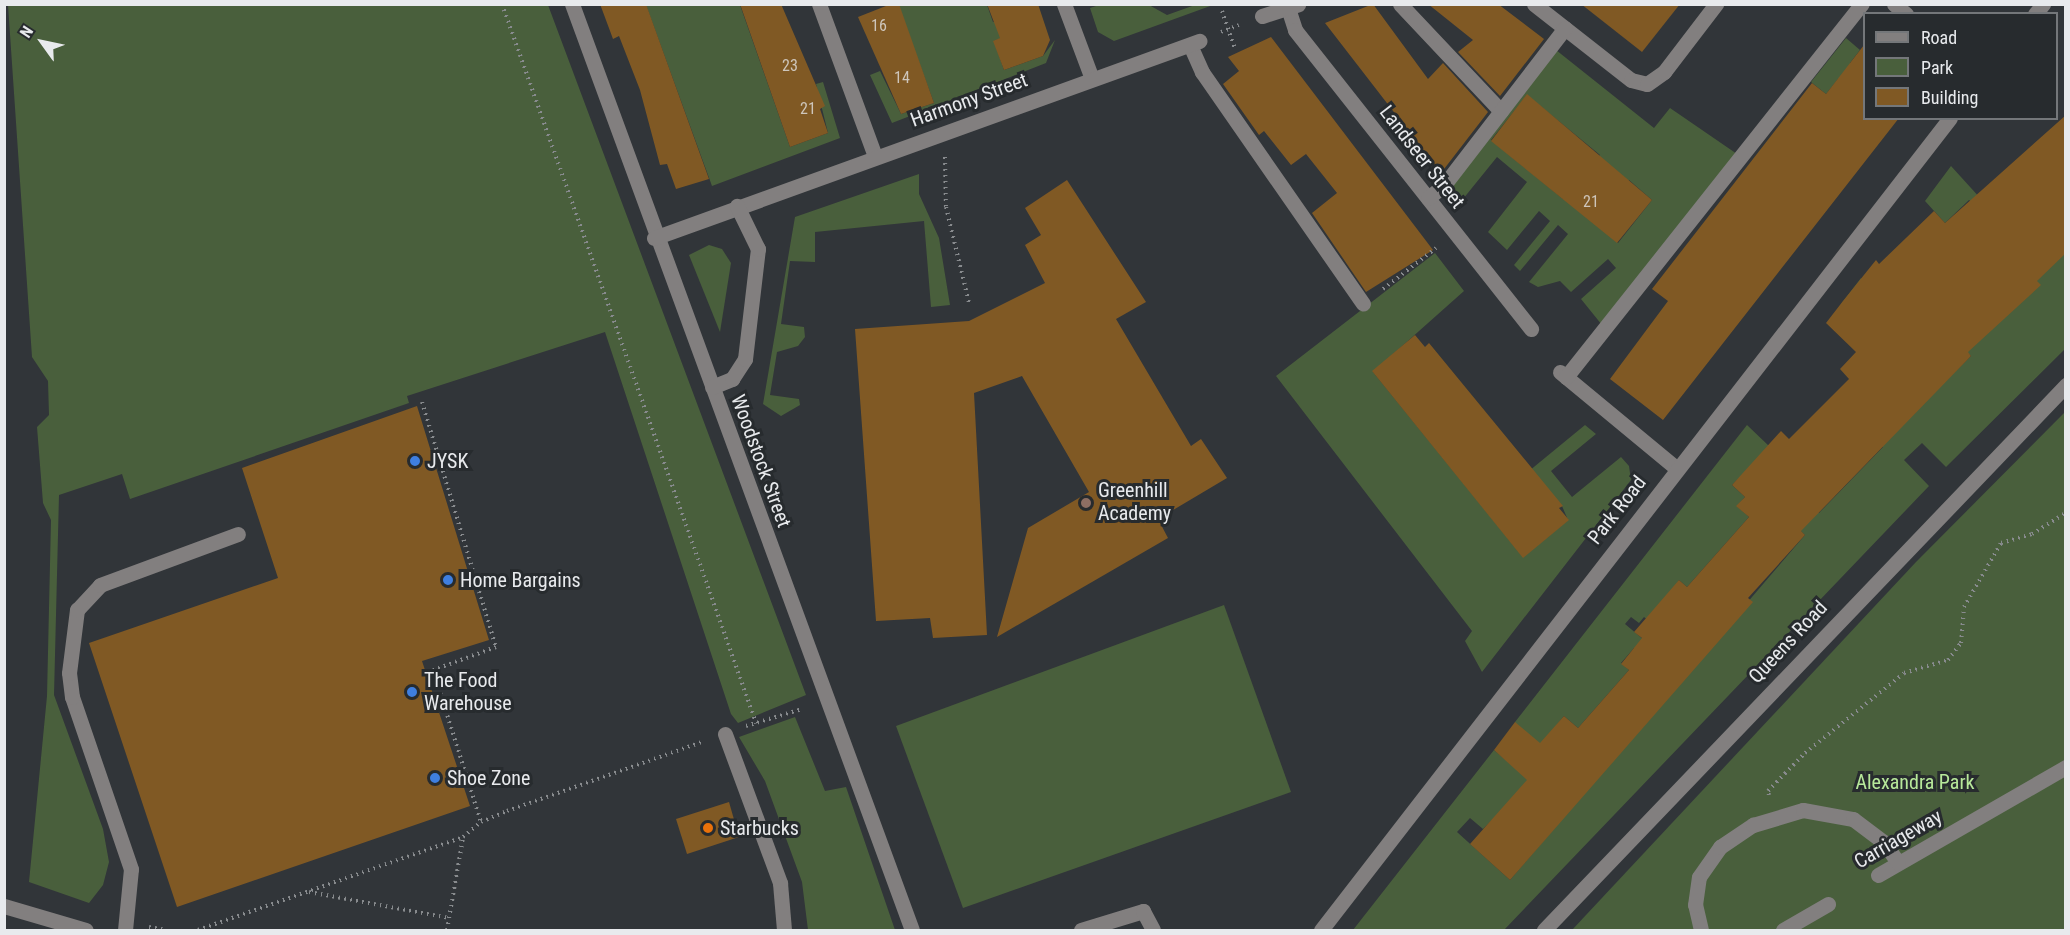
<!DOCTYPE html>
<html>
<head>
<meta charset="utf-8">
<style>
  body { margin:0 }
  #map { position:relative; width:2070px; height:935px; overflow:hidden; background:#313539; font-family:"Roboto Condensed",sans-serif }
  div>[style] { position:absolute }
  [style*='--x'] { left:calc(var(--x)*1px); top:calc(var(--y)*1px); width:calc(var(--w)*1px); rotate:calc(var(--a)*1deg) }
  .green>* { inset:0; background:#495f3c }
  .building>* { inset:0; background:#805924 }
  .path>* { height:4px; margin-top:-2px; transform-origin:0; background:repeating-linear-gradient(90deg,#888b8e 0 1.5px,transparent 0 6px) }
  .minor>* { height:15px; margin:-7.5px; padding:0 7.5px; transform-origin:7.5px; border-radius:7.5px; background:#827f7f }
  .dots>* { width:16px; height:16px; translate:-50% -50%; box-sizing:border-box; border:3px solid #272b2e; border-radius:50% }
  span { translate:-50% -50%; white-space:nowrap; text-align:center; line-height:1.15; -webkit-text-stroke:6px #272b2e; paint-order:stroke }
  .number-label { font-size:16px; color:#cec6bb }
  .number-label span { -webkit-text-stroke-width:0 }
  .street-label { font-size:20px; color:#e8eaed }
  .poi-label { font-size:20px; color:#e8eaed }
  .left { translate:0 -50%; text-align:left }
  .park-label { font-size:20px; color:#b7e89a }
  .frame { position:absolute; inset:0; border:6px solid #e8eaed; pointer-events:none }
  .legend { position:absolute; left:1863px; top:12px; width:195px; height:108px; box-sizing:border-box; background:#272b2e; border:2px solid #74777a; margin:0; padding:8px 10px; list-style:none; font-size:18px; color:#e8eaed }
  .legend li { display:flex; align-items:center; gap:12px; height:30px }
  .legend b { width:30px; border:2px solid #74777a }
  .north { position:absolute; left:12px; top:12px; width:60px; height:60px; -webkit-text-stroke:4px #272b2e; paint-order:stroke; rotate:303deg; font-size:16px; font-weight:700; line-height:24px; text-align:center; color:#e8eaed }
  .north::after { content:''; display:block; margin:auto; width:21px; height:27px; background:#e8eaed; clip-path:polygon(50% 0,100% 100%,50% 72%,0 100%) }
</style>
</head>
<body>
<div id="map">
  <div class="green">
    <div style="clip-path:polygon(8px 5px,548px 5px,806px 695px,738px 723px,731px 714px,605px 332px,407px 396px,409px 403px,130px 499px,122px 474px,59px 495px,54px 695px,103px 829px,109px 862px,103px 885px,89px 903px,29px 882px,47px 696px,51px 520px,43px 503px,37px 427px,49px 415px,48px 381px,32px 357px)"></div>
    <div style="clip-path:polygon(646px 5px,740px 5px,790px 147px,828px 133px,816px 84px,823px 82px,840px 138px,712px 186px)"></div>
    <div style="clip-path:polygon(898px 5px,987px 5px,993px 22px,1003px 20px,1008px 35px,994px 41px,1004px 70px,1043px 56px,1055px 40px,1046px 63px,892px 123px,870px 75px,880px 71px,901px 114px,934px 103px)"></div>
    <div style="clip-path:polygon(1099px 5px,1149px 5px,1167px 15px,1195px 5px,1213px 5px,1114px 41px,1098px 32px,1090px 8px)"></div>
    <div style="clip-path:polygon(1846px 38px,1860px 50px,1850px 63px,1864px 74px,1864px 87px,1859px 94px,1838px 79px,1826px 94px,1811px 82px)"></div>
    <div style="clip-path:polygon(evenodd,1556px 50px,1654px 128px,1670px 108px,1737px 154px,1602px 325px,1581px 299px,1616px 268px,1608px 259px,1571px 292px,1560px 281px,1538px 287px,1529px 282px,1568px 234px,1558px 225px,1520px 271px,1514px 265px,1550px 221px,1539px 211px,1507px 250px,1488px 232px,1527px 182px,1497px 157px,1463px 199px,1452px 187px,1556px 50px,1527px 95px,1600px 155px,1563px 199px,1491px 140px,1527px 95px,1556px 50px,1629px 180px,1652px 200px,1618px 243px,1594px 223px,1629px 180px)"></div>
    <div style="clip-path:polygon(1951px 166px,1981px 199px,1975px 205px,1969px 200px,1945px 223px,1925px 201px)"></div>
    <div style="clip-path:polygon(919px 174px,919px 194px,939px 238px,950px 305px,931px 307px,924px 221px,815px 232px,815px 262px,790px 261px,781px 324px,804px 327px,805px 337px,798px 346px,777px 352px,770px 395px,799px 399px,800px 405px,781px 416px,763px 404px,795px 217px)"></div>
    <div style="clip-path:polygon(evenodd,1994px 236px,2065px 253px,2065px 349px,1946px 467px,1922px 443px,1904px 460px,1929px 486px,1504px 930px,1353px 930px,1494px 750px,1514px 767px,1515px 722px,1747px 425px,1770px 447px,1799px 494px,1819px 513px,1883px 447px,1843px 407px,1891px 434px,1971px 356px,1934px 317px,1862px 324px,1841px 304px,1861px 278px,1881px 297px,1994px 236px,1741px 476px,1805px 535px,1510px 880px,1457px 832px,1470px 818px,1483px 829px,1544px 769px,1551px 732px,1564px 716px,1578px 728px,1629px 670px,1621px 663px,1634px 648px,1650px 645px,1625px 624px,1631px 617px,1639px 623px,1644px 617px,1656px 627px,1679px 580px,1687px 587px,1749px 517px,1737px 506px,1745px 497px,1732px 485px,1741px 476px)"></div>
    <div style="clip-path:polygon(709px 245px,722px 249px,731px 263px,720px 332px,689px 255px)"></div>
    <div style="clip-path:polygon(1435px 253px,1464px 291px,1373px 372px,1523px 557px,1568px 520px,1562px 506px,1529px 471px,1585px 425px,1596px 434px,1551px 471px,1572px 497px,1621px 457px,1629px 466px,1631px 480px,1482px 672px,1465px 641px,1472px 631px,1276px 376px)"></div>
    <div style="clip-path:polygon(2065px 412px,2065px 930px,1572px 930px,1916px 562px)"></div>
    <div style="clip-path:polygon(1224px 605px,1291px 792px,963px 908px,896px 726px)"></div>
    <div style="clip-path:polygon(795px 717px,825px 791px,846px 787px,895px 930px,808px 930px,802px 882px,765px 781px,739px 737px)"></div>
  </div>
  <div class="building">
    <div style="clip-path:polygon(600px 4px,646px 4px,709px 179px,676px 189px,667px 164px,660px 165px,640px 90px,619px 36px,613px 39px)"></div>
    <div style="clip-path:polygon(740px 4px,781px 4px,825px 106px,820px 109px,828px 133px,790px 147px)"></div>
    <div style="clip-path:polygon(891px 4px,899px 4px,934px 103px,901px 114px,858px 17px)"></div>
    <div style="clip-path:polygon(987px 4px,1038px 4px,1050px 40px,1043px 56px,1004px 70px,993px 41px,1000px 38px)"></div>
    <div style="clip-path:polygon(1373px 4px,1428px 79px,1443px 63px,1488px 112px,1441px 173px,1325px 23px)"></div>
    <div style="clip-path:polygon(1428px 4px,1498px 4px,1544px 39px,1500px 96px,1458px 52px,1473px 40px)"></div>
    <div style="clip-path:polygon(1581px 4px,1680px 4px,1642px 52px)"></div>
    <div style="clip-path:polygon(1271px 37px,1433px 250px,1366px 292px,1312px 213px,1337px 193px,1306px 154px,1291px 165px,1264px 131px,1259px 135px,1223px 84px,1239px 71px,1228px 57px)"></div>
    <div style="clip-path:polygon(1864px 45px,1864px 118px,1899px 118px,1663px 420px,1610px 379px,1668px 301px,1652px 289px,1812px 83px,1826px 94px)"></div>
    <div style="clip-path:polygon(1527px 94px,1652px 200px,1617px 243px,1491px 141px)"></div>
    <div style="clip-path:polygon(2066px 115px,2066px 253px,2037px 281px,2041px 285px,1968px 352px,1971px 356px,1801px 531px,1805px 535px,1748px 598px,1753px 602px,1510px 880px,1470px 844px,1527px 780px,1494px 750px,1515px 722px,1540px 743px,1564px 716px,1578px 728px,1629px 670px,1621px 664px,1642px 638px,1634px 632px,1679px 580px,1687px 587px,1749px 517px,1736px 506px,1745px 497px,1732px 485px,1781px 431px,1789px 439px,1849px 379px,1840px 369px,1856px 352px,1826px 323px,1843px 301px,1876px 260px,1879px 264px,1934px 211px,1945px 223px)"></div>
    <div style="clip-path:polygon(1067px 180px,1146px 302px,1116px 319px,1191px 446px,1201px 439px,1227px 478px,1158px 519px,1168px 538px,997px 637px,1028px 528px,1089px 492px,1022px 376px,974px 393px,987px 635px,933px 638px,930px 618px,876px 621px,855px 329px,969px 321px,1045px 283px,1025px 245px,1041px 235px,1025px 208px)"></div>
    <div style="clip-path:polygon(1415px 335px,1425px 347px,1429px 343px,1563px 506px,1559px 508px,1569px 520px,1523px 558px,1372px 371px)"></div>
    <div style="clip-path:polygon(417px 406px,489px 640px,422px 661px,470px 806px,177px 907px,89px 643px,278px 578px,242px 468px)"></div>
    <div style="clip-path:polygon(729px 802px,739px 837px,687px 854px,676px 819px)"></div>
  </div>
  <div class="path">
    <div style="--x:502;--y:4;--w:763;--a:70.54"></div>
    <div style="--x:1222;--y:11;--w:40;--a:71.1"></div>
    <div style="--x:1221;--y:32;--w:19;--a:-21"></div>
    <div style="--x:945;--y:157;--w:50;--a:88.9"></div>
    <div style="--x:946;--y:207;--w:99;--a:76.5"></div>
    <div style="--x:1383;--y:289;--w:67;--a:-37.7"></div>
    <div style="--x:422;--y:402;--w:256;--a:73.2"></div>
    <div style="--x:496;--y:647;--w:67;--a:159.9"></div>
    <div style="--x:433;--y:670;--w:159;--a:72.5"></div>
    <div style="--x:746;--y:726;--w:59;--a:-16.9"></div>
    <div style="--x:1769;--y:795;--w:4;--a:-104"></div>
    <div style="--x:1768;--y:791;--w:53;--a:-45.8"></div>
    <div style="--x:1805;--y:753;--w:127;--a:-38.9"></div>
    <div style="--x:1904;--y:673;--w:46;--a:-16.5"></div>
    <div style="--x:1948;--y:660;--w:21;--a:-53"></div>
    <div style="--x:1961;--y:643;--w:36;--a:-85"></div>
    <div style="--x:1964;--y:607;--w:74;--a:-60"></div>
    <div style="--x:2001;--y:543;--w:32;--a:-16"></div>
    <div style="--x:2032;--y:534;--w:40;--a:-32"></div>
    <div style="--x:309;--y:892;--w:142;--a:10.5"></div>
    <div style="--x:149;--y:927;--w:17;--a:10"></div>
    <div style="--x:198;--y:930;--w:281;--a:-19.3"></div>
    <div style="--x:463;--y:837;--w:23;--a:-40"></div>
    <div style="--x:481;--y:822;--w:28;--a:-23"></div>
    <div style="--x:507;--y:811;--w:207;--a:-19.5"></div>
    <div style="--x:447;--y:930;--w:94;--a:-80.2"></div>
  </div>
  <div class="minor">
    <div style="--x:572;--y:4;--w:986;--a:69.84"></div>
    <div style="--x:819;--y:4;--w:162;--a:69.8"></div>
    <div style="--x:1064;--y:4;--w:80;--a:69.5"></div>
    <div style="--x:1400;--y:4;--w:147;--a:46.7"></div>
    <div style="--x:1534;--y:4;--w:123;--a:38.1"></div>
    <div style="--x:1631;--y:80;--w:16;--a:14"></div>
    <div style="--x:1647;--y:84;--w:21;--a:-35"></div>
    <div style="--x:1664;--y:72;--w:86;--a:-52.6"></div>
    <div style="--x:1894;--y:4;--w:16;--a:40"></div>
    <div style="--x:1288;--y:8;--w:23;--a:72"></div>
    <div style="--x:1295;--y:30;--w:381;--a:51.7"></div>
    <div style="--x:2035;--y:14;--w:13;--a:-51"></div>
    <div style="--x:1262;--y:16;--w:38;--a:-18"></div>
    <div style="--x:1190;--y:45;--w:30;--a:66"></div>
    <div style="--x:1202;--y:72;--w:282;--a:55.2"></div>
    <div style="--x:1428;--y:198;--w:21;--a:-39"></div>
    <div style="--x:1444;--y:185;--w:198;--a:-52.4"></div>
    <div style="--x:654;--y:238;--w:580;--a:-19.87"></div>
    <div style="--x:1560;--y:372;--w:151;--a:39.6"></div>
    <div style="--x:1566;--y:377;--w:476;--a:-51.6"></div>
    <div style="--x:712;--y:387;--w:22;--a:-22"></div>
    <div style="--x:732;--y:379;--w:24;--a:-57"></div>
    <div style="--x:745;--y:359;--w:111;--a:-83.3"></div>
    <div style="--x:758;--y:249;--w:48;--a:-116"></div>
    <div style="--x:725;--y:734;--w:159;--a:69.7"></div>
    <div style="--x:780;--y:883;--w:47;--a:85.1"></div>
    <div style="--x:1878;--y:875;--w:217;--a:-29.9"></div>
    <div style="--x:4;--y:906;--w:85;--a:16.3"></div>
    <div style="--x:125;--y:930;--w:61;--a:-84.4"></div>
    <div style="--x:131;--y:869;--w:182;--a:-108.9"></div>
    <div style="--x:72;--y:697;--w:24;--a:-97"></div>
    <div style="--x:69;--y:673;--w:64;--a:-82.8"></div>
    <div style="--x:77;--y:610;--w:34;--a:-47"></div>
    <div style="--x:100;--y:585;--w:147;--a:-20.3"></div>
    <div style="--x:1081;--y:930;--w:65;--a:-17"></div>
    <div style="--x:1143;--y:911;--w:21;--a:62"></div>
    <div style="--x:1321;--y:930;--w:1027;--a:-52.24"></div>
    <div style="--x:1544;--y:930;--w:755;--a:-46.23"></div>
    <div style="--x:1701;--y:930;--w:26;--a:-103"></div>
    <div style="--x:1695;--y:905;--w:28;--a:-82"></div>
    <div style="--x:1699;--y:877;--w:37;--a:-55"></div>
    <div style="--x:1720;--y:847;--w:40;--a:-34"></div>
    <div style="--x:1753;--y:825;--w:52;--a:-16.7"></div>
    <div style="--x:1803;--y:810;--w:51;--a:10.2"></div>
    <div style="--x:1853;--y:819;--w:39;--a:37"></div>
    <div style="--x:1884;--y:842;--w:25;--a:56"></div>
    <div style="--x:1783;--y:930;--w:52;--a:-30"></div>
  </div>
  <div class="dots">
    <div style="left:415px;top:461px;background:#3f7fe0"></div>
    <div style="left:1086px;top:503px;background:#8d6e63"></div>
    <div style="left:448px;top:580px;background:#3f7fe0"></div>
    <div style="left:412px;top:692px;background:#3f7fe0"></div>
    <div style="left:435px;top:778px;background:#3f7fe0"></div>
    <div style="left:708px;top:828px;background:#e8710a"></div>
  </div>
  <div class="number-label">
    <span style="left:879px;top:26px">16</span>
    <span style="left:790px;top:66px">23</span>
    <span style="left:902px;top:78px">14</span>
    <span style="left:808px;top:109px">21</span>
    <span style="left:1591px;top:202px">21</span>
  </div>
  <div class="street-label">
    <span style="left:969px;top:100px;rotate:-20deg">Harmony Street</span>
    <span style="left:1422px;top:157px;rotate:52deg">Landseer Street</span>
    <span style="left:761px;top:461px;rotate:70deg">Woodstock Street</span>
    <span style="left:1617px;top:510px;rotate:-52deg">Park Road</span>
    <span style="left:1788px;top:642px;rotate:-47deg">Queens Road</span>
    <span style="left:1898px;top:839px;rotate:-30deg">Carriageway</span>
  </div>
  <div class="poi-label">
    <span class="left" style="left:427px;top:461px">JYSK</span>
    <span class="left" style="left:1098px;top:502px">Greenhill<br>Academy</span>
    <span class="left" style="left:460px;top:580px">Home Bargains</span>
    <span class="left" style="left:424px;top:692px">The Food<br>Warehouse</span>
    <span class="left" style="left:447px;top:778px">Shoe Zone</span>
    <span class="left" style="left:720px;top:828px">Starbucks</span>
  </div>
  <div class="park-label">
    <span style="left:1915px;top:782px">Alexandra Park</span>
  </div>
  <div class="frame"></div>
  <ul class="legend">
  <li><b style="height:8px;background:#827f7f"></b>Road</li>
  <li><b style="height:16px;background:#495f3c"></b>Park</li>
  <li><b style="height:16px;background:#805924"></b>Building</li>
  </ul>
  <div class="north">N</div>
</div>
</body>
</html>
